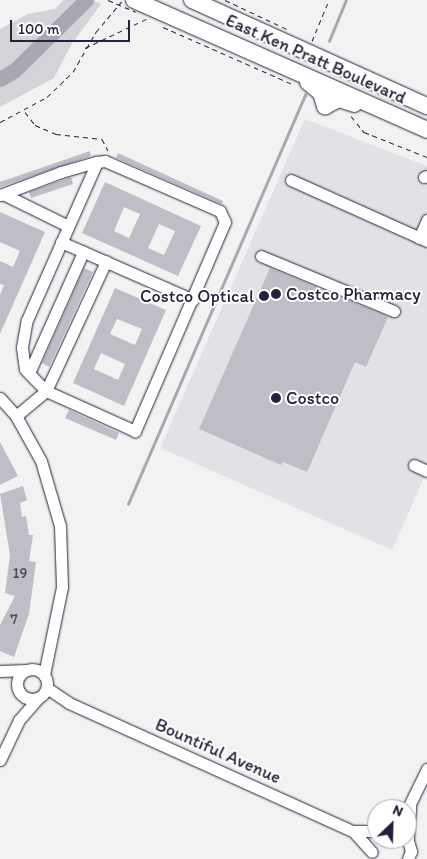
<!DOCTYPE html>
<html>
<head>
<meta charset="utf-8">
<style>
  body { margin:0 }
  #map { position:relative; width:427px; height:859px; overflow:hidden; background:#f2f2f3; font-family:Itim,sans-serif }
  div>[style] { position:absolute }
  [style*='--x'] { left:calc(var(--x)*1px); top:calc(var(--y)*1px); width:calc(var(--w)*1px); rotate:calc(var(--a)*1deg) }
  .built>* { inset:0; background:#e2e2e6 }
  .green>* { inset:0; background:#d3d3d8 }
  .stream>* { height:2.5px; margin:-1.25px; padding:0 1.25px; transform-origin:1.25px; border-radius:1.25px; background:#a8a8b2 }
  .river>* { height:15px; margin:-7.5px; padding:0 7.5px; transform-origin:7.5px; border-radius:7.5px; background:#a8a8b2 }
  .building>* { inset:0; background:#bebec6 }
  .path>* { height:1px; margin-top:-0.5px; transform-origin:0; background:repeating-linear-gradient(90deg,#22223b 0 5px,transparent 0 9px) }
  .roads { filter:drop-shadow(0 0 1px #22223b) drop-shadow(0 0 1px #22223b) }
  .minor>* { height:11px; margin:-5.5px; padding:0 5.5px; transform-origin:5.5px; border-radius:5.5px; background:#fff }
  .minor>.ring { margin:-5.5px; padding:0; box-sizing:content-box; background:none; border:11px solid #fff; border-radius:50% }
  .highway>* { height:16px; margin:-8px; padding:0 8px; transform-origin:8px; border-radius:8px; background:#fff }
  .path-bridge>* { height:1px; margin-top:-0.5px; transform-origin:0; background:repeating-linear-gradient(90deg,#22223b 0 5px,transparent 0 9px) }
  .dots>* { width:14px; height:14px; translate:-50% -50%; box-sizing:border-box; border:2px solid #fff; border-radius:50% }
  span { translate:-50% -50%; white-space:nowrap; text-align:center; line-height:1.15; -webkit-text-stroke:4px #fff; paint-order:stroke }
  .number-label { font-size:15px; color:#49495e }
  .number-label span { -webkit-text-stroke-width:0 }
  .street-label { font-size:18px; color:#22223b }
  .poi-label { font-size:18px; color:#22223b }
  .left { translate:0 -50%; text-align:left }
  .right { translate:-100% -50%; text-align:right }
  .north { position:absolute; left:367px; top:799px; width:50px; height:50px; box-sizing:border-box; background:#fff; border:1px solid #a7a7b1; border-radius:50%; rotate:24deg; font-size:14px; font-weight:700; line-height:20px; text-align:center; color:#22223b }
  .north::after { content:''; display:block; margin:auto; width:18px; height:22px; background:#22223b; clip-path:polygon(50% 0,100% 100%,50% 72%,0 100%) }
  .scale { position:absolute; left:10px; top:20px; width:120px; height:22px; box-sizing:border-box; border:2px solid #22223b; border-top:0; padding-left:6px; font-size:15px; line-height:18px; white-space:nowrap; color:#22223b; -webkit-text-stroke:4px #fff; paint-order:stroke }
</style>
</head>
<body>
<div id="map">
  <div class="built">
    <div style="clip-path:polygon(305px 119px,427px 166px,427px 471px,392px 550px,160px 448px)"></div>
  </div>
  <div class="green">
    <div style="clip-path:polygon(63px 0,92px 0,101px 4px,71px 45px,54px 78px,0 107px,0 29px,28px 14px,55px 9px)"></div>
  </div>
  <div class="stream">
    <div style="--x:329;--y:41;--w:44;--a:-67.5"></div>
    <div style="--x:128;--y:504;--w:446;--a:-66.6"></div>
  </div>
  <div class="river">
    <div style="--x:0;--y:79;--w:17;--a:-31"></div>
    <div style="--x:15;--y:70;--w:100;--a:-44.6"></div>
  </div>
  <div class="building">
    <div style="clip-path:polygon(90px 151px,91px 156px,0 187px,0 182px)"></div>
    <div style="clip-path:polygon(118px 153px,223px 201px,222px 204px,116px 158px)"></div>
    <div style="clip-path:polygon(71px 177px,73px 184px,31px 198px,29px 192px)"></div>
    <div style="clip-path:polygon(evenodd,105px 182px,201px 226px,178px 276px,82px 233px,105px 182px,124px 207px,140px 214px,129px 238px,114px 231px,124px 207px,105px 182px,159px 224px,175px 231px,164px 255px,148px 248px,159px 224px)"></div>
    <div style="clip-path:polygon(0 212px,45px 232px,0 334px,0 295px,4px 285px,0 284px,0 261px,13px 267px,20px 251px,0 242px)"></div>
    <div style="clip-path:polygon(84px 268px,93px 272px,49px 367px,42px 363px)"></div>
    <div style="clip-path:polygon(270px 268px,388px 317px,366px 367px,355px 362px,307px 472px,283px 462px,281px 465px,199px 429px)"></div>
    <div style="clip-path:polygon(evenodd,115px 288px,166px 310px,124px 406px,73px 383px,115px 288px,117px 319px,142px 329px,135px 345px,110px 334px,117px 319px,115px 288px,101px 353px,125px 364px,118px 380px,94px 369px,101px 353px)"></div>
    <div style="clip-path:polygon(69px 410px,119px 433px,116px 440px,65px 418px)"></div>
    <div style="clip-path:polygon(0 442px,18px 476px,0 485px)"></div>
    <div style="clip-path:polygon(23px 486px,27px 500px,20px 503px,22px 517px,26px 516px,29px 535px,33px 535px,29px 561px,36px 562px,29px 614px,14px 657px,0 651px,0 625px,15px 596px,5px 593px,10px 555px,0 494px)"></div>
  </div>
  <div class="path">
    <div style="--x:225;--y:0;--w:68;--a:25.1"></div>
    <div style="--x:163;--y:27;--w:141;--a:23.8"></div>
    <div style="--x:312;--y:41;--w:44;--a:-67.5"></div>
    <div style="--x:85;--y:48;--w:68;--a:-25.4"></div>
    <div style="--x:25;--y:112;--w:16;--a:52"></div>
    <div style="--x:35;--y:125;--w:23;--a:23"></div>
    <div style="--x:56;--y:134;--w:46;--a:6.2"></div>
    <div style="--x:102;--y:139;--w:13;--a:63"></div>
    <div style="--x:351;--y:116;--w:21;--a:51"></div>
    <div style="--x:364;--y:132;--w:68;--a:21.6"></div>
    <div style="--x:0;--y:122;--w:53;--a:-28"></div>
    <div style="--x:47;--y:97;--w:36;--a:-44"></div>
    <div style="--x:73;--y:72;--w:46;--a:-60.1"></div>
    <div style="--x:96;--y:32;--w:40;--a:-50"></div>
  </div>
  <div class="roads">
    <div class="minor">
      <div style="--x:424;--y:177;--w:3;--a:-18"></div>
      <div style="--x:291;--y:180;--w:149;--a:24.2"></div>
      <div style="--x:3;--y:194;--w:72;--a:26.2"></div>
      <div style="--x:0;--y:195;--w:65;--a:-20.7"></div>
      <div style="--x:61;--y:172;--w:37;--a:-16"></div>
      <div style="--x:97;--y:162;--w:8;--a:-7"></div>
      <div style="--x:105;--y:161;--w:125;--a:23.5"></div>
      <div style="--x:220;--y:211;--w:12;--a:66"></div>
      <div style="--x:225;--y:222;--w:228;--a:113.3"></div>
      <div style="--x:135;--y:431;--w:98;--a:-155.8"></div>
      <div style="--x:46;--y:391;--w:30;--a:-134"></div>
      <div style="--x:25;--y:369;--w:22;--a:-98"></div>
      <div style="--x:22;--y:347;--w:27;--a:-80"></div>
      <div style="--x:27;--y:320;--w:173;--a:-66.1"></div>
      <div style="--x:419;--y:238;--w:20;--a:-66"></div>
      <div style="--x:61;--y:242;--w:144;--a:23.7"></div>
      <div style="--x:261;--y:256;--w:144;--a:22.5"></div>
      <div style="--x:29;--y:373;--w:133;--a:-65.9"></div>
      <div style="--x:0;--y:398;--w:24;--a:48"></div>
      <div style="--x:16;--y:416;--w:51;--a:60.9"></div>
      <div style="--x:41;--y:461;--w:68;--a:73.7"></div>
      <div style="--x:60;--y:526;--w:61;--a:88.1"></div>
      <div style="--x:62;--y:587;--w:90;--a:101.6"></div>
      <div style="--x:16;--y:416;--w:39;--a:-40"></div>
      <div style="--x:46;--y:391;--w:143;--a:-65.2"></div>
      <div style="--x:414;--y:465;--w:14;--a:25"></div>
      <div class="ring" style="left:17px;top:669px;width:19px;height:19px"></div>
      <div style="--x:0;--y:671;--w:27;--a:-2"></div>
      <div style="--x:47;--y:688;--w:27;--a:34"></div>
      <div style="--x:69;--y:703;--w:312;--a:24.3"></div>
      <div style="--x:353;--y:831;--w:24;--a:0"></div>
      <div style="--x:0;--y:760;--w:44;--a:-64.6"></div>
      <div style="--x:19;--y:720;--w:28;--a:-49"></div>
      <div style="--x:407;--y:810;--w:46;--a:-64"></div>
      <div style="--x:353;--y:831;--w:28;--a:48"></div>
      <div style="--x:407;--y:837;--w:15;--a:74"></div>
      <div style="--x:411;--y:851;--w:9;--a:111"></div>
      <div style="--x:408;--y:838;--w:32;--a:-86"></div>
    </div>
    <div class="highway">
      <div style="--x:134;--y:0;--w:321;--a:23.9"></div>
      <div style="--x:192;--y:0;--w:258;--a:24.3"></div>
      <div style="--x:308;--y:82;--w:17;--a:40"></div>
      <div style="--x:321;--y:93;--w:14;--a:73"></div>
      <div style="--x:325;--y:106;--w:16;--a:-27"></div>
      <div style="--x:339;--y:99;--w:16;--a:18"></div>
    </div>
  </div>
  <div class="path-bridge">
    <div style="--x:108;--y:0;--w:30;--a:23"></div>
  </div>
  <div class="dots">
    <div style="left:276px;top:294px;background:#22223b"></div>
    <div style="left:264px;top:296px;background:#22223b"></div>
    <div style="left:276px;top:398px;background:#22223b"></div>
  </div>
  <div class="number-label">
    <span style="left:20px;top:574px">19</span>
    <span style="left:14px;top:620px">7</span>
  </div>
  <div class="street-label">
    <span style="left:316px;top:59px;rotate:24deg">East Ken Pratt Boulevard</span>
    <span style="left:218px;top:751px;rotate:24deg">Bountiful Avenue</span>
  </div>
  <div class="poi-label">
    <span class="left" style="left:286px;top:294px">Costco Pharmacy</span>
    <span class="right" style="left:254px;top:296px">Costco Optical</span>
    <span class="left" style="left:286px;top:398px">Costco</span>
  </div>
  <div class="north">N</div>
  <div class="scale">100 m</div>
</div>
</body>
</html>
